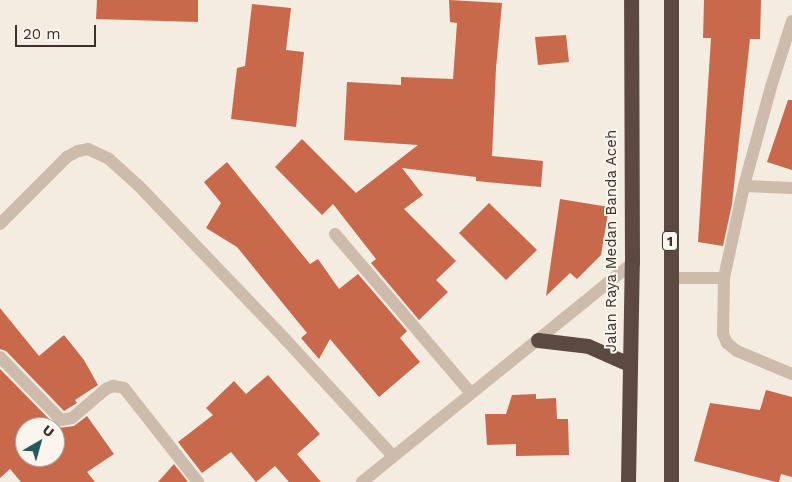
<!DOCTYPE html>
<html>
<head>
<meta charset="utf-8">
<style>
  body { margin:0 }
  #map { position:relative; width:792px; height:482px; overflow:hidden; background:#f4ebe1; font-family:"Work Sans",sans-serif }
  div>[style] { position:absolute }
  [style*='--x'] { left:calc(var(--x)*1px); top:calc(var(--y)*1px); width:calc(var(--w)*1px); rotate:calc(var(--a)*1deg) }
  .building>* { inset:0; background:#c8694b }
  .minor>* { height:12px; margin:-6px; padding:0 6px; transform-origin:6px; border-radius:6px; background:#cdbbac }
  .highway>* { height:15px; margin:-7.5px; padding:0 7.5px; transform-origin:7.5px; border-radius:7.5px; background:#5c4a42 }
  span { translate:-50% -50%; white-space:nowrap; text-align:center; line-height:1.15; -webkit-text-stroke:4px #fbf5ee; paint-order:stroke }
  .shield-label span { padding:1px 4px; background:#fbf5ee; border:1px solid; border-radius:4px; -webkit-text-stroke-width:0 }
  .shield-label { font-size:14px; color:#3b302b; font-weight:700 }
  .street-label { font-size:15px; color:#3b302b }
  .north { position:absolute; left:15px; top:417px; width:50px; height:50px; box-sizing:border-box; background:#fbf5ee; border:1px solid #aea6a0; border-radius:50%; rotate:38deg; font-size:14px; font-weight:700; line-height:20px; text-align:center; color:#3b302b }
  .north::after { content:''; display:block; margin:auto; width:18px; height:22px; background:#1f5a5e; clip-path:polygon(50% 0,100% 100%,50% 72%,0 100%) }
  .scale { position:absolute; left:15px; top:25px; width:81px; height:22px; box-sizing:border-box; border:2px solid #3b302b; border-top:0; padding-left:6px; font-size:15px; line-height:18px; white-space:nowrap; color:#3b302b; -webkit-text-stroke:4px #fbf5ee; paint-order:stroke }
</style>
</head>
<body>
<div id="map">
  <div class="building">
    <div style="clip-path:polygon(97px 0,198px 0,198px 22px,96px 19px)"></div>
    <div style="clip-path:polygon(449px 0,502px 3px,496px 68px,492px 156px,543px 161px,541px 187px,476px 181px,476px 177px,402px 168px,423px 195px,404px 209px,456px 261px,436px 280px,448px 292px,419px 320px,371px 263px,376px 259px,333px 204px,322px 215px,275px 167px,302px 139px,356px 193px,418px 145px,344px 140px,347px 82px,401px 85px,401px 77px,453px 79px,457px 23px,450px 22px)"></div>
    <div style="clip-path:polygon(704px 0,761px 0,760px 39px,750px 39px,732px 204px,723px 246px,698px 242px,711px 38px,703px 38px)"></div>
    <div style="clip-path:polygon(252px 4px,291px 8px,286px 50px,304px 52px,296px 127px,231px 119px,237px 68px,245px 66px)"></div>
    <div style="clip-path:polygon(566px 35px,569px 62px,538px 65px,535px 37px)"></div>
    <div style="clip-path:polygon(788px 100px,792px 100px,792px 170px,767px 162px)"></div>
    <div style="clip-path:polygon(227px 162px,310px 264px,318px 259px,339px 289px,358px 274px,407px 331px,400px 338px,420px 362px,379px 397px,330px 339px,319px 359px,301px 338px,307px 333px,237px 247px,206px 228px,221px 203px,204px 182px)"></div>
    <div style="clip-path:polygon(560px 199px,609px 207px,601px 255px,577px 279px,570px 273px,546px 296px)"></div>
    <div style="clip-path:polygon(489px 203px,537px 250px,506px 280px,459px 233px)"></div>
    <div style="clip-path:polygon(0 308px,39px 356px,64px 335px,84px 360px,98px 385px,75px 400px,77px 403px,64px 411px,6px 351px,0 349px)"></div>
    <div style="clip-path:polygon(evenodd,0 369px,58px 428px,74px 426px,87px 416px,114px 454px,87px 472px,95px 482px,21px 482px,10px 469px,0 478px,0 369px,25px 427px,55px 427px,55px 457px,25px 457px,25px 427px)"></div>
    <div style="clip-path:polygon(268px 375px,320px 434px,297px 454px,321px 482px,289px 482px,275px 466px,256px 482px,231px 452px,202px 473px,178px 442px,213px 415px,206px 408px,234px 381px,246px 394px)"></div>
    <div style="clip-path:polygon(766px 390px,792px 397px,792px 477px,781px 474px,779px 482px,776px 482px,694px 461px,710px 403px,760px 410px)"></div>
    <div style="clip-path:polygon(536px 394px,536px 399px,556px 398px,557px 419px,568px 419px,569px 455px,516px 456px,516px 444px,487px 445px,485px 414px,506px 414px,512px 395px)"></div>
    <div style="clip-path:polygon(174px 464px,188px 482px,158px 482px)"></div>
  </div>
  <div class="minor">
    <div style="--x:792;--y:21;--w:69;--a:107.7"></div>
    <div style="--x:771;--y:87;--w:103;--a:105.3"></div>
    <div style="--x:744;--y:186;--w:94;--a:102.3"></div>
    <div style="--x:724;--y:278;--w:56;--a:91"></div>
    <div style="--x:723;--y:334;--w:10;--a:66"></div>
    <div style="--x:727;--y:343;--w:13;--a:39"></div>
    <div style="--x:737;--y:351;--w:60;--a:22.7"></div>
    <div style="--x:744;--y:186;--w:48;--a:2.4"></div>
    <div style="--x:0;--y:224;--w:95;--a:-45"></div>
    <div style="--x:67;--y:157;--w:13;--a:-29"></div>
    <div style="--x:78;--y:151;--w:10;--a:-11"></div>
    <div style="--x:88;--y:149;--w:23;--a:25"></div>
    <div style="--x:109;--y:159;--w:39;--a:42"></div>
    <div style="--x:138;--y:185;--w:213;--a:46.3"></div>
    <div style="--x:285;--y:339;--w:159;--a:47.3"></div>
    <div style="--x:335;--y:234;--w:209;--a:49.5"></div>
    <div style="--x:670;--y:278;--w:54;--a:0"></div>
    <div style="--x:0;--y:357;--w:88;--a:45.9"></div>
    <div style="--x:61;--y:420;--w:11;--a:-10"></div>
    <div style="--x:72;--y:418;--w:45;--a:-40.5"></div>
    <div style="--x:106;--y:389;--w:8;--a:-23"></div>
    <div style="--x:113;--y:386;--w:11;--a:10"></div>
    <div style="--x:124;--y:388;--w:120;--a:51.8"></div>
    <div style="--x:362;--y:482;--w:348;--a:-39"></div>
  </div>
  <div class="highway">
    <div style="--x:538;--y:340;--w:50;--a:6.8"></div>
    <div style="--x:588;--y:346;--w:45;--a:23.7"></div>
    <div style="--x:628;--y:482;--w:219;--a:-89"></div>
    <div style="--x:632;--y:263;--w:263;--a:-90.2"></div>
    <div style="--x:671;--y:482;--w:482;--a:-90"></div>
  </div>
  <div class="shield-label">
    <span style="left:670px;top:241px">1</span>
  </div>
  <div class="street-label">
    <span style="left:612px;top:241px;rotate:-90deg">Jalan Raya Medan Banda Aceh</span>
  </div>
  <div class="north">U</div>
  <div class="scale">20 m</div>
</div>
</body>
</html>
